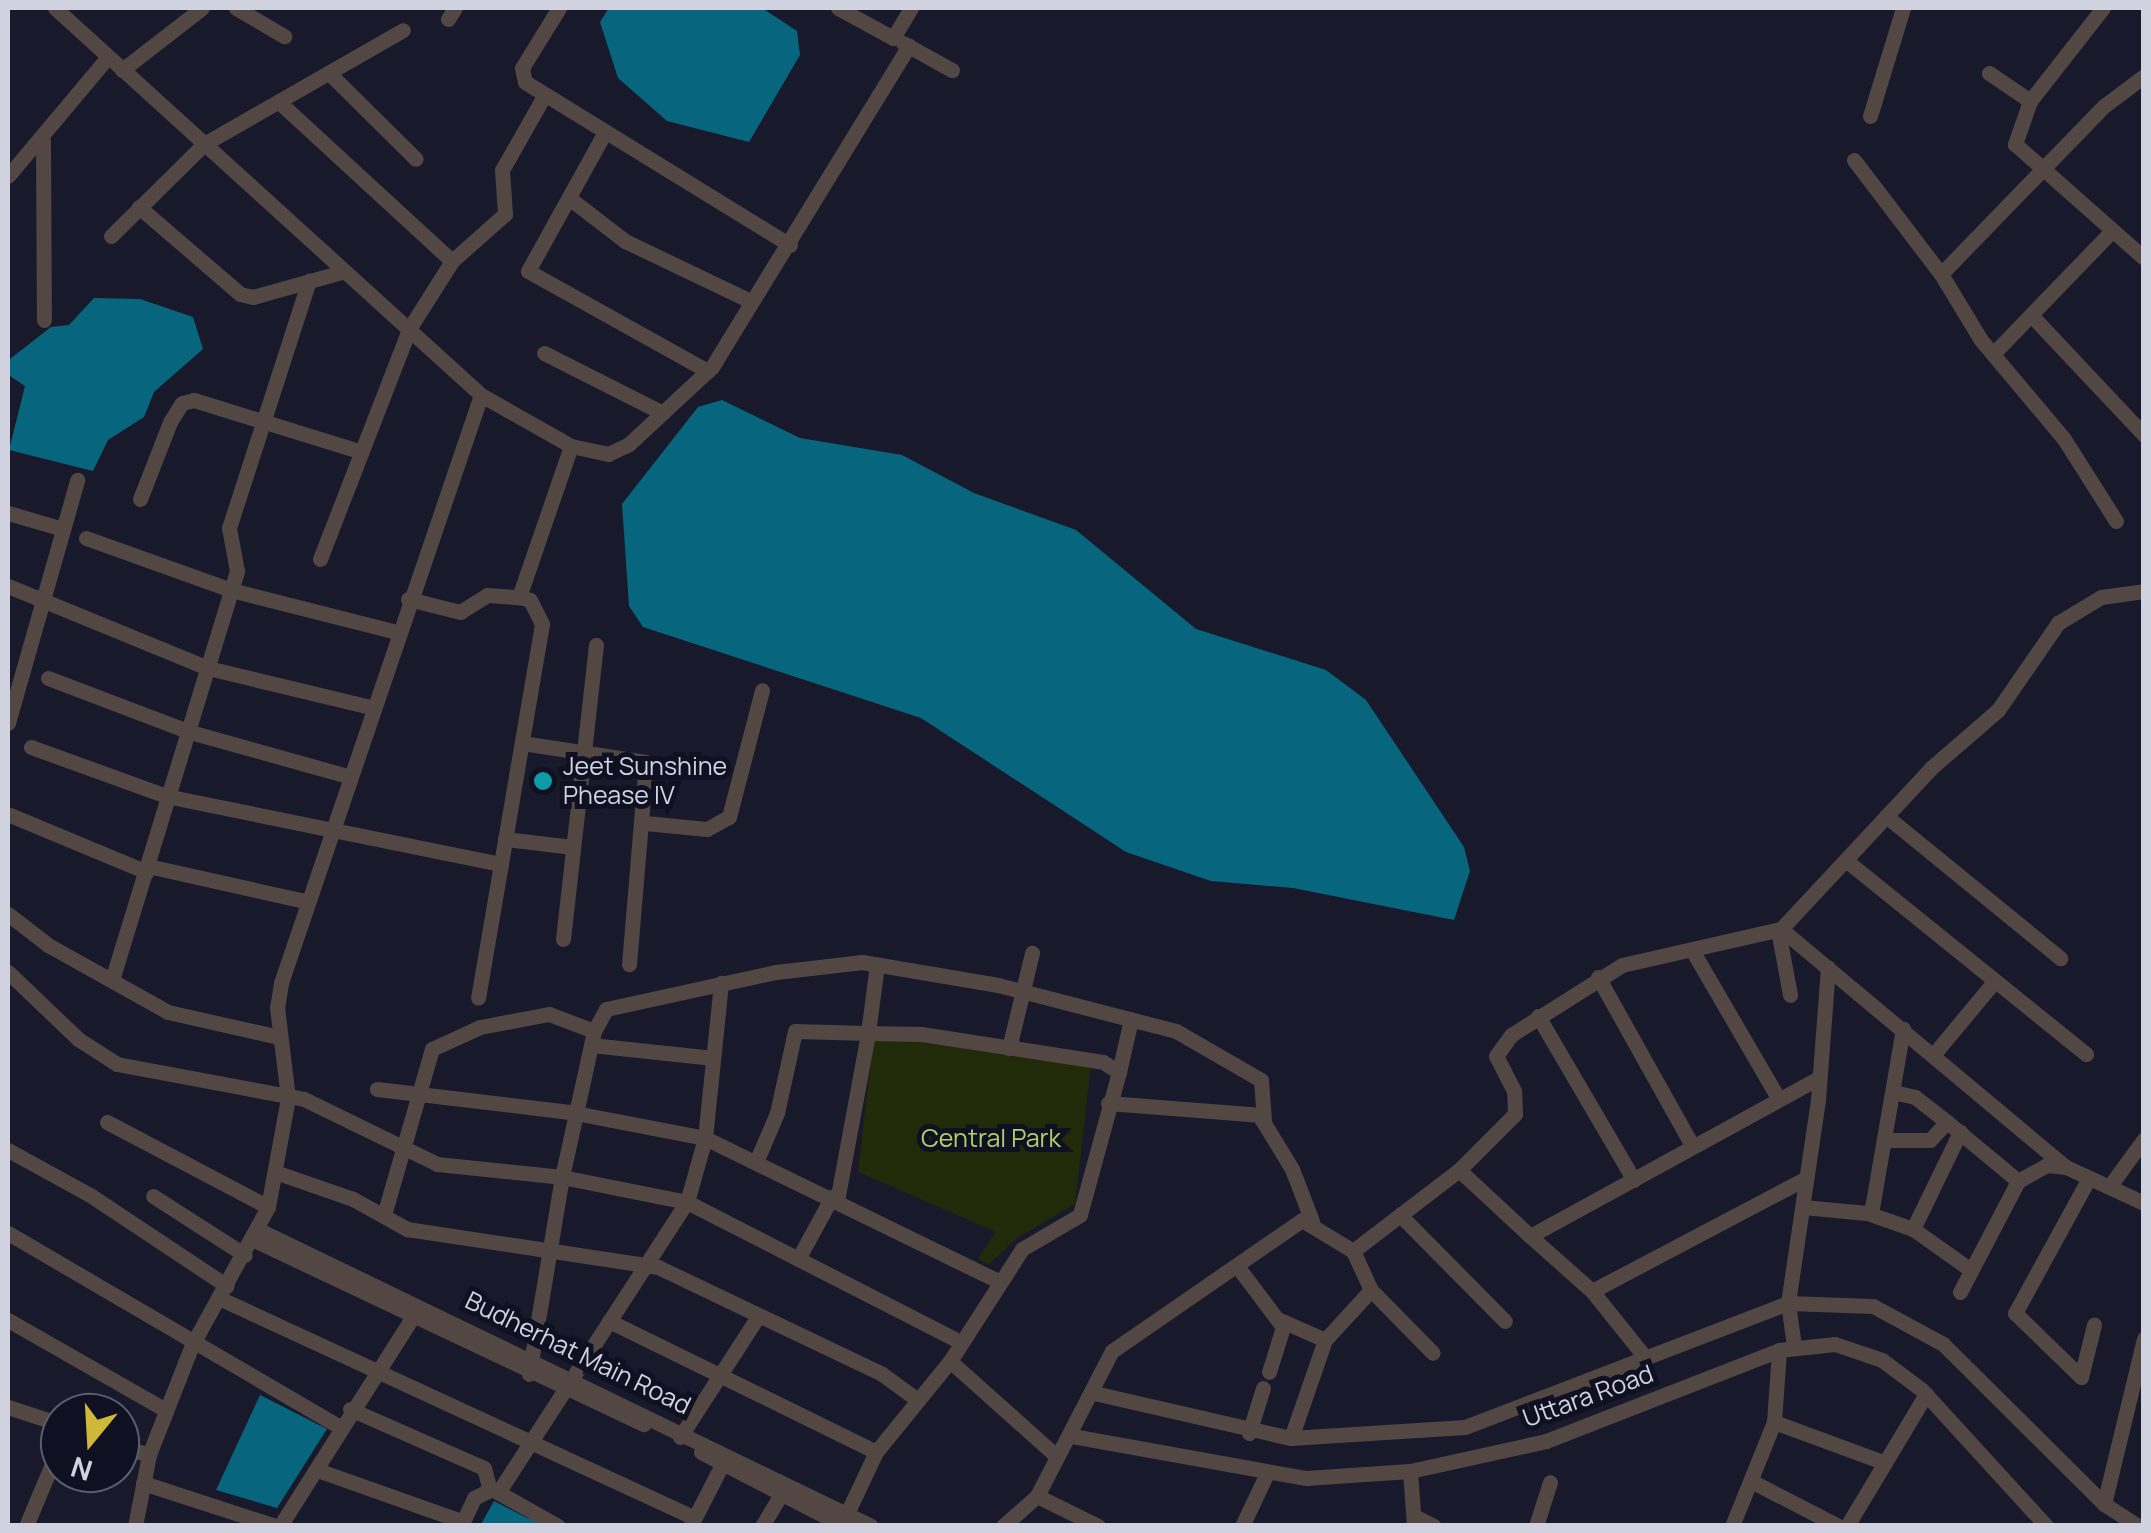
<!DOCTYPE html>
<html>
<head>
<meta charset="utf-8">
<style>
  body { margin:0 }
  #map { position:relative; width:2151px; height:1533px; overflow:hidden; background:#18192b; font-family:Manrope,sans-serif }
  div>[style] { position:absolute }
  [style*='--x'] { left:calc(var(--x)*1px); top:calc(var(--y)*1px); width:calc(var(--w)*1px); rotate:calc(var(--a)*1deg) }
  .green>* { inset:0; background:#212b0a }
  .water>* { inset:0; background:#07667e }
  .street>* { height:15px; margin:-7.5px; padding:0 7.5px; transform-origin:7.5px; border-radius:7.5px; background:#524743 }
  .dots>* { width:28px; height:28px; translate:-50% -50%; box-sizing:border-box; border:5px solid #0f1021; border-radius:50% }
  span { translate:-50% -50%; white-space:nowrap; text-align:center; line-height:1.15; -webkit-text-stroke:10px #0f1021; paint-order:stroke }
  .poi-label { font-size:25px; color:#d0d2df }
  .left { translate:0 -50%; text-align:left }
  .park-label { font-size:25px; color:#aed16a }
  .street-label { font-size:25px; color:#d0d2df }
  .frame { position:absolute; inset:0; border:10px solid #d0d2df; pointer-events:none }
  .north { position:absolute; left:40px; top:1393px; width:100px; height:100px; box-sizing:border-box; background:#0f1021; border:2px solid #5c5e6d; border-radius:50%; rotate:198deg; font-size:28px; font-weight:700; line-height:40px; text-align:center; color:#d0d2df }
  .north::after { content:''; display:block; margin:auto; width:35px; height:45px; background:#cfb837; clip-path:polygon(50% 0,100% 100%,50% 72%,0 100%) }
</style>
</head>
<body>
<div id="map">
  <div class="green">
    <div style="clip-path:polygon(874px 1036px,1091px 1066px,1075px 1204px,1017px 1238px,988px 1265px,978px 1258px,996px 1232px,858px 1172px)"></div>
  </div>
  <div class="water">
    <div style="clip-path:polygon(609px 8px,762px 8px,797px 31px,800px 55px,749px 142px,667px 121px,618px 78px,600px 22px)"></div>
    <div style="clip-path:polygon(94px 298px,140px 299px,193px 317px,203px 349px,154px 392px,144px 417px,108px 440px,93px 471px,9px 450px,25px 386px,10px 376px,10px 359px,51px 327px,69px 325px)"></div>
    <div style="clip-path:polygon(722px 400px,800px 438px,902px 455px,974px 493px,1076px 530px,1196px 629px,1326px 670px,1366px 700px,1464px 847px,1470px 871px,1454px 920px,1293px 888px,1211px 881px,1126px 852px,921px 718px,643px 627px,629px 606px,622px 504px,698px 407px)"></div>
    <div style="clip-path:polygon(260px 1395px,327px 1429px,277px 1508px,216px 1490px)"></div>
    <div style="clip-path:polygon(494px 1501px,527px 1518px,549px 1525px,480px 1526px)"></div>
  </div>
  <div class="street">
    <div style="--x:55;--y:8;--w:576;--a:42.25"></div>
    <div style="--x:481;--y:395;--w:621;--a:108.79"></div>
    <div style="--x:281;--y:983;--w:24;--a:99"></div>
    <div style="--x:277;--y:1007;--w:92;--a:83.1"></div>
    <div style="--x:288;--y:1098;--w:111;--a:100.4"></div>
    <div style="--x:268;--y:1207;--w:158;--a:118.8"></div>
    <div style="--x:192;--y:1345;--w:118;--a:111.4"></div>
    <div style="--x:149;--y:1455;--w:72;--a:101.2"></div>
    <div style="--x:236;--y:8;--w:56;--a:30.3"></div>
    <div style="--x:559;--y:8;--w:70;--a:121.7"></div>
    <div style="--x:522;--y:68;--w:14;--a:78"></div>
    <div style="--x:525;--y:82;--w:311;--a:31.6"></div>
    <div style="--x:838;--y:8;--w:63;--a:28.6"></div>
    <div style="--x:893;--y:38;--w:35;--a:-59"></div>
    <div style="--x:448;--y:19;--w:13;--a:-58"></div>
    <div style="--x:903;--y:43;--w:56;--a:28.9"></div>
    <div style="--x:122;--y:70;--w:101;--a:-37.8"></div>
    <div style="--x:329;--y:73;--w:122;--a:44.7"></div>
    <div style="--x:1989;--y:73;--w:50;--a:34.3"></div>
    <div style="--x:2030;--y:101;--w:46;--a:109.2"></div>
    <div style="--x:2015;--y:144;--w:172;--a:41.5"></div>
    <div style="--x:2030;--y:101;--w:118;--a:-51.9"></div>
    <div style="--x:279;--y:102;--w:235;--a:42.6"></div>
    <div style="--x:1870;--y:116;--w:113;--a:-73"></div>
    <div style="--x:605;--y:132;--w:159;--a:119"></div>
    <div style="--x:528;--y:271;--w:206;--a:29.1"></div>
    <div style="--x:43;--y:141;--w:179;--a:89.7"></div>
    <div style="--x:1854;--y:160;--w:143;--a:52.7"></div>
    <div style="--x:1941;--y:274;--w:77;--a:58.8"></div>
    <div style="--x:1981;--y:340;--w:129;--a:50"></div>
    <div style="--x:2064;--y:439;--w:97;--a:57.6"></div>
    <div style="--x:8;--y:176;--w:155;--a:-50"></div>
    <div style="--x:569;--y:198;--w:71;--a:37.5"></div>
    <div style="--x:625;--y:241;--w:139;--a:25.6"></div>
    <div style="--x:139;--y:207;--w:133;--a:40.7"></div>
    <div style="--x:240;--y:294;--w:13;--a:13"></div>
    <div style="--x:253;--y:297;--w:92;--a:-15.7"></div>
    <div style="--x:111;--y:236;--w:131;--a:-44.7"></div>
    <div style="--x:204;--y:144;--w:229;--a:-29.8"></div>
    <div style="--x:1941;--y:274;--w:234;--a:-45.9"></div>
    <div style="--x:2104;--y:106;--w:50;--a:-36.9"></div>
    <div style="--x:2031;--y:315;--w:165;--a:46.7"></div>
    <div style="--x:544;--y:353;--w:133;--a:26.8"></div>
    <div style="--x:1993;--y:354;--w:170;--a:-46"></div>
    <div style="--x:481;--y:395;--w:103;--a:29.5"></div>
    <div style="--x:571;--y:446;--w:160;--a:109"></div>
    <div style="--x:571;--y:446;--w:38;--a:12"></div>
    <div style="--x:608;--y:454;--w:23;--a:-25"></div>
    <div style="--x:629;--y:444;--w:113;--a:-42.9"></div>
    <div style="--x:712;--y:367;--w:377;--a:-58.5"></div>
    <div style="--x:140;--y:499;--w:83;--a:-68.7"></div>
    <div style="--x:170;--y:422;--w:22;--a:-58"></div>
    <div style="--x:182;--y:403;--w:12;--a:-14"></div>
    <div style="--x:194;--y:400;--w:173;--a:17.2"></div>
    <div style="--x:8;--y:513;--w:57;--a:16.2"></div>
    <div style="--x:86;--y:538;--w:154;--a:19.7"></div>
    <div style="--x:231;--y:590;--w:171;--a:14.2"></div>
    <div style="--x:320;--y:559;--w:247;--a:-68.8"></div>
    <div style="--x:409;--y:329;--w:80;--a:-57.7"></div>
    <div style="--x:452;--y:261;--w:71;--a:-41.6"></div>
    <div style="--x:505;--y:214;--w:44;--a:-93.9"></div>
    <div style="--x:502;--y:170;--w:85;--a:-60.4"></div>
    <div style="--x:8;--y:586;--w:216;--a:22.3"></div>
    <div style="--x:208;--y:668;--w:168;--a:13.5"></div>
    <div style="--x:408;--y:599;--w:54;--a:14"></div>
    <div style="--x:460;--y:612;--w:32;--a:-32"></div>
    <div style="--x:487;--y:595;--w:32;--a:4"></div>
    <div style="--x:519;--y:597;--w:11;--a:15"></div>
    <div style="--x:530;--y:600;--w:27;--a:63"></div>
    <div style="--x:542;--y:624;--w:379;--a:99.7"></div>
    <div style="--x:48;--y:678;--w:152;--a:20.8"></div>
    <div style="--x:190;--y:732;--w:164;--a:15.6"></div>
    <div style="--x:8;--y:723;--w:253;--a:-74.1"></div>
    <div style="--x:522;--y:743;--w:125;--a:8.7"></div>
    <div style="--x:646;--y:762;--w:203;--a:94.8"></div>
    <div style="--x:31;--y:747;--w:144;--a:19.9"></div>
    <div style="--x:166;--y:796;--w:342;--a:11.5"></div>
    <div style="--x:10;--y:815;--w:148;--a:22.6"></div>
    <div style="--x:1886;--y:816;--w:225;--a:39.2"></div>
    <div style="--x:645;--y:823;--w:62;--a:5.5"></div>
    <div style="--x:707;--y:829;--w:25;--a:-29"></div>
    <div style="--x:729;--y:817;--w:131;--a:-75.4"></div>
    <div style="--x:505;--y:839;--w:68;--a:6.7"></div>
    <div style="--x:1848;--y:862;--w:306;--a:38.9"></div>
    <div style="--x:148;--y:866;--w:160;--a:12.6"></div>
    <div style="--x:8;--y:914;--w:51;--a:37.8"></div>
    <div style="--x:48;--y:945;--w:137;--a:29.2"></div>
    <div style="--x:168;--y:1012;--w:114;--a:12.7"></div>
    <div style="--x:1781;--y:929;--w:371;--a:39.9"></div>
    <div style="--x:2066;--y:1167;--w:86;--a:24.8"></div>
    <div style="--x:1778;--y:930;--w:66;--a:79.5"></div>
    <div style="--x:563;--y:939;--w:296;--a:-83.6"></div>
    <div style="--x:1692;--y:950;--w:171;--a:59.8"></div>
    <div style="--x:8;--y:972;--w:97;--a:43.7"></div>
    <div style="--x:78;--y:1039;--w:46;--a:32.7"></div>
    <div style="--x:117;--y:1064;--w:190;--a:10.6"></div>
    <div style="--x:304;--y:1099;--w:148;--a:26"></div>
    <div style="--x:437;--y:1164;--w:126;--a:5.9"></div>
    <div style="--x:562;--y:1177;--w:127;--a:11.3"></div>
    <div style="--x:687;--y:1202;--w:307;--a:27.1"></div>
    <div style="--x:1598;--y:977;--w:193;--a:60.8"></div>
    <div style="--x:112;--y:980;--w:428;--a:-73"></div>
    <div style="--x:237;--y:571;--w:44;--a:-100.5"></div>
    <div style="--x:229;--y:528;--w:260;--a:-72.1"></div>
    <div style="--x:1538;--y:1016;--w:190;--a:59.7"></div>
    <div style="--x:591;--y:1045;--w:123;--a:6.1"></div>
    <div style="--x:1009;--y:1048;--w:98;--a:-76.4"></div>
    <div style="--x:1934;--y:1054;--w:92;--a:-50.3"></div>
    <div style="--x:1119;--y:1072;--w:54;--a:-77.2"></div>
    <div style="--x:377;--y:1089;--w:194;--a:6.8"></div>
    <div style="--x:570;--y:1112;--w:137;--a:10.9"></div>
    <div style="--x:705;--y:1138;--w:328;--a:26"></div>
    <div style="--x:1108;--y:1103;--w:151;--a:4.5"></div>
    <div style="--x:1259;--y:1115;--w:63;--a:58.6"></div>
    <div style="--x:1292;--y:1169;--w:56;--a:69"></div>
    <div style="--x:107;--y:1122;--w:182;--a:27.8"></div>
    <div style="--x:1947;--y:1122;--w:92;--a:39.7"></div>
    <div style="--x:2018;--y:1181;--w:33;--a:-29"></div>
    <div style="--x:2047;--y:1165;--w:19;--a:6"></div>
    <div style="--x:1885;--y:1140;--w:45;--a:0"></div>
    <div style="--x:1930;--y:1140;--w:25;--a:-47"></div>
    <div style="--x:1947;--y:1122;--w:41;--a:-142"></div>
    <div style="--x:1915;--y:1097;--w:23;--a:-167"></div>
    <div style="--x:8;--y:1150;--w:94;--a:28.8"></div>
    <div style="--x:90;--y:1195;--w:164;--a:33.6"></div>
    <div style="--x:756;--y:1162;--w:53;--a:-66.8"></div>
    <div style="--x:777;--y:1113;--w:84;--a:-77.6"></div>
    <div style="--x:795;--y:1031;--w:73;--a:1.6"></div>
    <div style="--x:868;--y:1033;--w:69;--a:-82.5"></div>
    <div style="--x:1459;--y:1170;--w:97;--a:42.9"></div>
    <div style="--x:1530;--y:1236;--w:328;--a:-28.7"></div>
    <div style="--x:275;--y:1172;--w:83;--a:19.1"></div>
    <div style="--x:353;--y:1199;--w:62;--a:29.1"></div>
    <div style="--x:407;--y:1229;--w:254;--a:8.6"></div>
    <div style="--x:658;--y:1267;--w:248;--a:25.5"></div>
    <div style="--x:882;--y:1374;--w:41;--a:36"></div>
    <div style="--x:2089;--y:1178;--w:154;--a:118.7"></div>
    <div style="--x:2015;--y:1313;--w:92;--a:44.1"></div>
    <div style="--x:2081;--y:1377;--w:54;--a:-76"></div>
    <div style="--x:2109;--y:1187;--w:59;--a:-53.9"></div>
    <div style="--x:153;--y:1196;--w:109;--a:32.7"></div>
    <div style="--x:837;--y:1201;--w:171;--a:-79.5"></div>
    <div style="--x:868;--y:1033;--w:53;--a:1.1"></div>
    <div style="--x:921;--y:1034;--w:184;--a:8.7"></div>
    <div style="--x:1103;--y:1062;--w:19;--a:32"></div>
    <div style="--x:1119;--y:1072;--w:148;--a:105.3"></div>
    <div style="--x:1080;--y:1215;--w:67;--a:149.6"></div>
    <div style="--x:1022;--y:1249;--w:133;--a:122.7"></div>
    <div style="--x:950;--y:1361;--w:117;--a:129.1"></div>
    <div style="--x:876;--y:1452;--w:80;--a:115.3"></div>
    <div style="--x:1803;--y:1207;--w:64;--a:5.4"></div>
    <div style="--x:1867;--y:1213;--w:7;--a:-45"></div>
    <div style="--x:1872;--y:1208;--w:182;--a:-80.2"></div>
    <div style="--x:1867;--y:1213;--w:49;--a:19.2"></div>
    <div style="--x:1913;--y:1229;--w:71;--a:35.3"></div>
    <div style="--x:384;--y:1215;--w:173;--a:-73.9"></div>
    <div style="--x:432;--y:1049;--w:53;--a:-24.6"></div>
    <div style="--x:480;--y:1027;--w:70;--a:-10.7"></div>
    <div style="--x:549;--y:1014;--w:48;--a:20.7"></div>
    <div style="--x:1400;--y:1215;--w:149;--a:45.3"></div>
    <div style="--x:1913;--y:1229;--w:108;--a:-64.1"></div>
    <div style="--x:259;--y:1230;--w:680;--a:25.81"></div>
    <div style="--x:8;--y:1233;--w:382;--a:30.3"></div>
    <div style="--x:1530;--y:1236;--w:83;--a:41.6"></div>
    <div style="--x:1592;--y:1291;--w:83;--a:51.3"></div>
    <div style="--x:254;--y:1240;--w:431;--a:25.3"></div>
    <div style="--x:1353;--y:1251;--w:43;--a:65.2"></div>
    <div style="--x:1371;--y:1290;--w:88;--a:45.5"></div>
    <div style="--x:798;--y:1259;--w:71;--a:-61.3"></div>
    <div style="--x:1237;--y:1266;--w:76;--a:53"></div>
    <div style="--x:1283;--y:1327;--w:47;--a:107.3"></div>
    <div style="--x:1592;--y:1291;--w:242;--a:-27.8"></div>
    <div style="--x:1960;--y:1292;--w:125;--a:-62.4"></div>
    <div style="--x:219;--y:1298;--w:524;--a:24.81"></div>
    <div style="--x:8;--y:1320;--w:182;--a:29.7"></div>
    <div style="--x:1280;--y:1320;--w:49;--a:24"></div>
    <div style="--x:609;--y:1321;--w:297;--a:26.1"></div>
    <div style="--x:1794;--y:1346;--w:43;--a:-97.9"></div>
    <div style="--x:1788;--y:1303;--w:205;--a:-81.6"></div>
    <div style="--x:1818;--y:1100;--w:133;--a:-85.7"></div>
    <div style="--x:950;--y:1361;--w:141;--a:41.8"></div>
    <div style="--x:529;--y:1374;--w:200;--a:-80.5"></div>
    <div style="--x:562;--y:1177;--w:149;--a:-77.6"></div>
    <div style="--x:594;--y:1031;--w:25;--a:-61"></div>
    <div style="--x:606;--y:1009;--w:174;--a:-12.3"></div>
    <div style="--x:776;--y:972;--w:87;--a:-6.6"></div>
    <div style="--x:862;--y:962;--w:138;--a:9.6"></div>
    <div style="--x:998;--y:985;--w:184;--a:14.5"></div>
    <div style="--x:1176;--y:1031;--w:98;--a:30"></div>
    <div style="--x:1261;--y:1080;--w:40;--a:85.7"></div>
    <div style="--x:1094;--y:1393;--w:202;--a:12.9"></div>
    <div style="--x:1291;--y:1438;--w:174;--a:-3.6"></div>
    <div style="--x:1465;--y:1427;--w:346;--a:-21"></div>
    <div style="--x:1788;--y:1303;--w:85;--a:2"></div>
    <div style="--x:1873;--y:1306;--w:80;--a:28.5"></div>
    <div style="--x:1943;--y:1344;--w:227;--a:44.8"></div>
    <div style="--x:2104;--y:1504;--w:40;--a:32.9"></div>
    <div style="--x:8;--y:1407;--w:55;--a:18.1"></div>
    <div style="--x:350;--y:1409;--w:146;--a:23.8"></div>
    <div style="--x:484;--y:1468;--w:23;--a:75"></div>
    <div style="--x:1774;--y:1422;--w:116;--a:20.2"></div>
    <div style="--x:1249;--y:1433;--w:47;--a:-72.7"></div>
    <div style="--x:1072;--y:1436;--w:238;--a:10.2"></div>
    <div style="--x:1306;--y:1478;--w:104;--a:-3.9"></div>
    <div style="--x:1410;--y:1471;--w:139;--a:-12.4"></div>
    <div style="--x:1546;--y:1441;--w:250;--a:-21.3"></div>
    <div style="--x:1779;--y:1350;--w:56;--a:-6.1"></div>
    <div style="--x:1835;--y:1344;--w:50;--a:18.8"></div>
    <div style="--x:1882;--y:1360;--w:50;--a:36.9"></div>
    <div style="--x:1922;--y:1390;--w:184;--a:47.6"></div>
    <div style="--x:680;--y:1437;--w:142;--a:-57.1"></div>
    <div style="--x:1291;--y:1438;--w:104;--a:-70.9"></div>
    <div style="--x:1325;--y:1340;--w:68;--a:-47.4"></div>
    <div style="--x:120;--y:1446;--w:30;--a:17"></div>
    <div style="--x:701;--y:1452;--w:161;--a:27.4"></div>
    <div style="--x:320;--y:1471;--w:150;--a:19.5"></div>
    <div style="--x:1410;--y:1471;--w:55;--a:85.8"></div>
    <div style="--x:1751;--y:1481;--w:98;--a:27.3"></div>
    <div style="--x:143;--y:1483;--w:139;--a:18"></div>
    <div style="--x:499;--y:1491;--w:345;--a:-57"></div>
    <div style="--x:687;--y:1202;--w:66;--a:-74.3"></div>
    <div style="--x:705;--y:1138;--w:156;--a:-84.1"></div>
    <div style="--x:1037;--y:1496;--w:68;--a:26.2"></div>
    <div style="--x:2104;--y:1504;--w:170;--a:-76.4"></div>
    <div style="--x:1414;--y:1516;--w:22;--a:27"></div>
    <div style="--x:691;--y:1525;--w:76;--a:-62.8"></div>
    <div style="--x:26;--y:1526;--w:88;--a:-67.2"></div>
    <div style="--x:280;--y:1526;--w:246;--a:-57.6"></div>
    <div style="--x:461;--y:1526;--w:31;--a:-65"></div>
    <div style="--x:474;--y:1498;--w:20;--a:-27"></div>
    <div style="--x:492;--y:1489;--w:76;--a:29.3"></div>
    <div style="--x:762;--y:1526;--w:47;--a:-59"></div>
    <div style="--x:1003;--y:1526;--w:45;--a:-41.4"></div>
    <div style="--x:1037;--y:1496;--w:163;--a:-62.7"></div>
    <div style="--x:1112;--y:1351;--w:231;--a:-34.6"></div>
    <div style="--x:1302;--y:1220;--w:60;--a:31.3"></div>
    <div style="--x:1353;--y:1251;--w:133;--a:-37.4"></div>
    <div style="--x:1459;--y:1170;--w:79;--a:-45"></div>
    <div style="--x:1515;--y:1114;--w:23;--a:-92"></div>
    <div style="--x:1514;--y:1091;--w:39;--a:-117"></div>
    <div style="--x:1496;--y:1056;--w:26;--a:-54"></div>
    <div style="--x:1511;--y:1035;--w:131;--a:-32.2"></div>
    <div style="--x:1622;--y:965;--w:163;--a:-12.8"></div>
    <div style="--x:1781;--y:929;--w:220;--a:-47"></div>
    <div style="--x:1931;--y:768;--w:89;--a:-40.9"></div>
    <div style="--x:1998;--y:710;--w:106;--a:-55.4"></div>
    <div style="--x:2058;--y:623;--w:50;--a:-31.2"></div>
    <div style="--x:2101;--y:597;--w:43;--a:-7.9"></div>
    <div style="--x:1242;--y:1526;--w:59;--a:-64.7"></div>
    <div style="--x:1536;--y:1526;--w:46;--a:-72.3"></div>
    <div style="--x:1732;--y:1526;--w:112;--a:-68"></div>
    <div style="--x:1774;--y:1422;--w:72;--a:-86"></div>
    <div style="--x:1847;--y:1526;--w:154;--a:-59.1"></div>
  </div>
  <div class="dots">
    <div style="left:543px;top:781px;background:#0f9aa8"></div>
  </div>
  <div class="poi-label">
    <span class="left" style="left:563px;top:781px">Jeet Sunshine<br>Phease IV</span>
  </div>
  <div class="park-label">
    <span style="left:991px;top:1138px">Central Park</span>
  </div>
  <div class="street-label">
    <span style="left:578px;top:1353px;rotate:26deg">Budherhat Main Road</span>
    <span style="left:1588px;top:1396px;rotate:-20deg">Uttara Road</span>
  </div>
  <div class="frame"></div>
  <div class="north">N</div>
</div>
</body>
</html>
